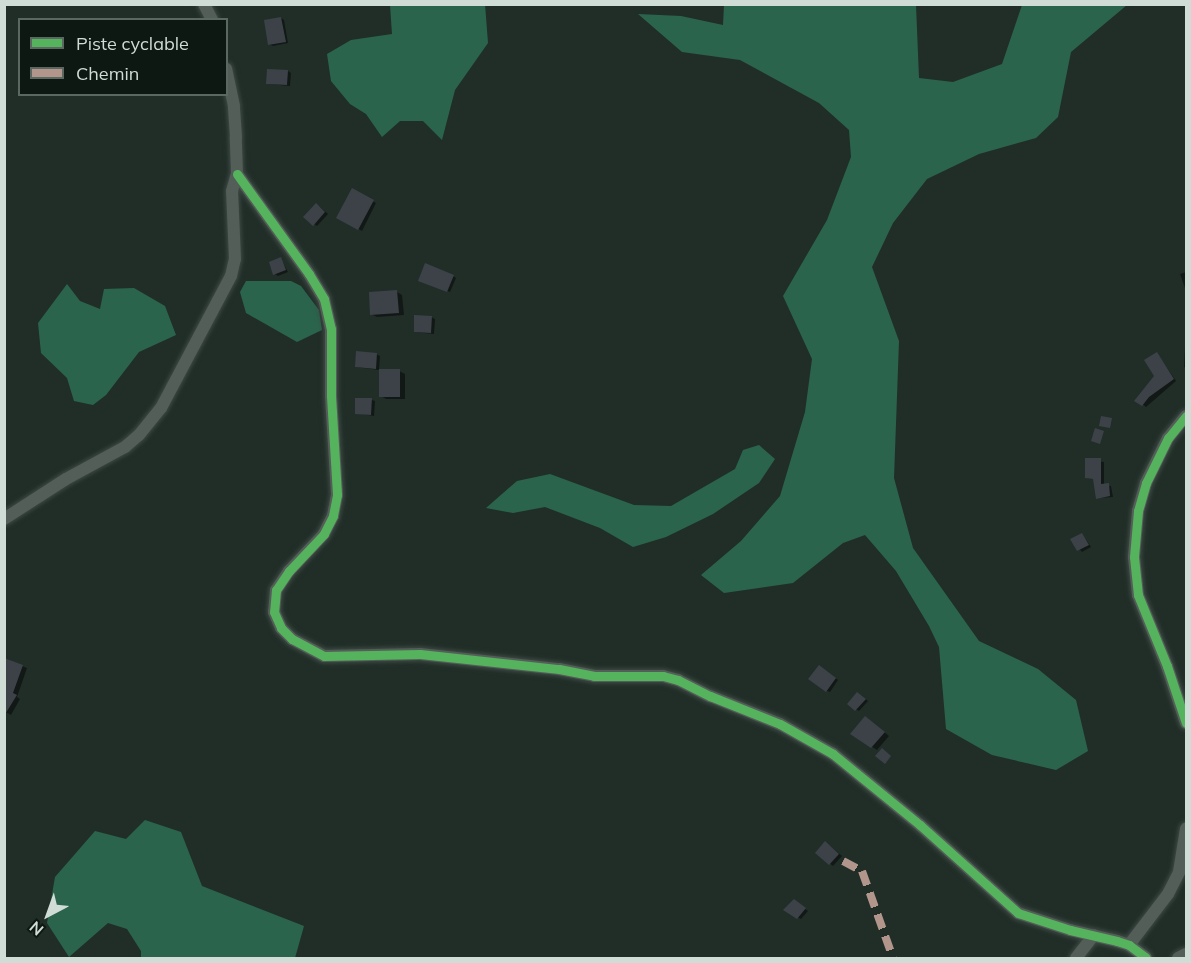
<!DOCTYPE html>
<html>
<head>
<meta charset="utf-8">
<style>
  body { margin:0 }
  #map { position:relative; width:1191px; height:963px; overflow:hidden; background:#212e28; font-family:Mulish,sans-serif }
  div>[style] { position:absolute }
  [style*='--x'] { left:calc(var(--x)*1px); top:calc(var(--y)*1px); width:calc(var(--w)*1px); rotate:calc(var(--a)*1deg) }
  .forest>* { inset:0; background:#2b644d }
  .shadow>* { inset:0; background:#0007 }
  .building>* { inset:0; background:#3d4248 }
  .roads { filter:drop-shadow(0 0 2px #3e4944) drop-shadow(0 0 2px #3e4944) }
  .minor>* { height:12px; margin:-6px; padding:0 6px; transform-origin:6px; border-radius:6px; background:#545e59 }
  .quiet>* { height:8px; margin-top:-4px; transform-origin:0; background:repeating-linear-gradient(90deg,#b2968c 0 15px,transparent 0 23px) }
  .cycleway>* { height:9px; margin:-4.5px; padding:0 4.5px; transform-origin:4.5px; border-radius:4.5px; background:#56b35d }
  span { translate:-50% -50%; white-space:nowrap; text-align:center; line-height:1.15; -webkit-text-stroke:6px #0e1813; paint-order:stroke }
  .frame { position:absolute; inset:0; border:6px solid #cfddd6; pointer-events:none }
  .legend { position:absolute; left:18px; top:18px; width:210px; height:78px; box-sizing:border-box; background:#0e1813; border:2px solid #5b6761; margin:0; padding:8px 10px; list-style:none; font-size:18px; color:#cfddd6 }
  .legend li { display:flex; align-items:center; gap:12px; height:30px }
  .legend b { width:30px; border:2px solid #5b6761 }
  .north { position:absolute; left:18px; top:885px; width:60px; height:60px; -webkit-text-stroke:4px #0e1813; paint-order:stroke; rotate:221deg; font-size:16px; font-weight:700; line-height:24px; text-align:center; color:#cfddd6 }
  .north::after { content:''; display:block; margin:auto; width:21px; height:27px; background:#cfddd6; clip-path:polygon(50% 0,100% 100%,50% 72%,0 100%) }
</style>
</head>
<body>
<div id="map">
  <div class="forest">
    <div style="clip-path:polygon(485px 4px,488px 43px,455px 90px,442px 140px,423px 121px,400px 121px,382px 137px,366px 114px,350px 104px,331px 81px,327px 54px,351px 40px,392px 34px,390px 5px)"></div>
    <div style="clip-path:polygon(724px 5px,916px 5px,919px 78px,953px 82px,1002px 64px,1022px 5px,1127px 5px,1071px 52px,1058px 117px,1036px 138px,979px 154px,927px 179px,893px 223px,872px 267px,899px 341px,894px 478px,913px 548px,979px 641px,1038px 669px,1076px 700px,1088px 751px,1056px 770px,992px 755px,946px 729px,939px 647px,929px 626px,896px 571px,865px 535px,843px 543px,793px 583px,724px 593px,701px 575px,741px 541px,780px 496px,805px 412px,812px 359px,783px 296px,827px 220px,851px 157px,849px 130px,819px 103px,740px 60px,682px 52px,638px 14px,681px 16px,723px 25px)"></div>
    <div style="clip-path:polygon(246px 281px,291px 281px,301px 286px,319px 310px,322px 330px,297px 342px,246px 313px,240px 292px)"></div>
    <div style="clip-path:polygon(67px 284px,80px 301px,100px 309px,104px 289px,134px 288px,165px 306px,176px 335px,139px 352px,106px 395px,93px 405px,74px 401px,67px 378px,41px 353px,38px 323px)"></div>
    <div style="clip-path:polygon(759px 445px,775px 459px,759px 483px,713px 514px,666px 537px,633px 547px,600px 528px,545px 507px,513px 513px,486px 508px,517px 481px,550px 474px,634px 505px,671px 506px,735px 469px,743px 450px)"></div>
    <div style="clip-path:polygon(145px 820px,181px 832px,202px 886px,304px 926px,295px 958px,141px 958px,141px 951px,127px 929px,108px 923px,69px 957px,47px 923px,55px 877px,95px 831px,126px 839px)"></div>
  </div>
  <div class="shadow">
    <div style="clip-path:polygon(281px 18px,284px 20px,288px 43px,273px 46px,269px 44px)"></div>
    <div style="clip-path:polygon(288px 71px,291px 73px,290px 86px,268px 84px)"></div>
    <div style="clip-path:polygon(352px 190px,376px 203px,362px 231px,338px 217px)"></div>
    <div style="clip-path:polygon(319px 206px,328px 214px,317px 226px,314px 224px)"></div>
    <div style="clip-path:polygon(281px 259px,288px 272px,278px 276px,275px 274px)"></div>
    <div style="clip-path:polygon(1186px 272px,1186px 291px,1180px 274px)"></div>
    <div style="clip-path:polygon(453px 276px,456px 278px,450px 292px,423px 282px)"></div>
    <div style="clip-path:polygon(397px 292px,402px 295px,404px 315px,377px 317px,371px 314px)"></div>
    <div style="clip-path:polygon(431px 317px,435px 319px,434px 334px,415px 332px)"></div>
    <div style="clip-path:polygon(1185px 347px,1186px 347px,1186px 368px,1184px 367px)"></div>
    <div style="clip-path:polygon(1157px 353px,1176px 381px,1146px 407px,1137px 400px,1156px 376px)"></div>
    <div style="clip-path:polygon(376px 354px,380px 356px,379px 370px,356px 367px)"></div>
    <div style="clip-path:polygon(399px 371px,405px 374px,405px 399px,386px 399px,381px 396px)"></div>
    <div style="clip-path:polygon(372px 400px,375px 401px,374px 416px,356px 413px)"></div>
    <div style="clip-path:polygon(1087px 460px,1104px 462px,1104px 485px,1111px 486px,1113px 497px,1097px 498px,1095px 479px,1086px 478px)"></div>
    <div style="clip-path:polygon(1082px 534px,1091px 547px,1082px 552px,1072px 540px)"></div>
    <div style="clip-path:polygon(22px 666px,27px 668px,17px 697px,20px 699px,11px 715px,4px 711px)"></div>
    <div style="clip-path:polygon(822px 668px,838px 680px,830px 692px,827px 691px)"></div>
    <div style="clip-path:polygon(861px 695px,868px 701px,859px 711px,856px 709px)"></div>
    <div style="clip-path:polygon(871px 721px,889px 736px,877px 750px,852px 734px)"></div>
    <div style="clip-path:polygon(829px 845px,842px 856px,833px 866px,817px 853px)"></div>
    <div style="clip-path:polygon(794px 901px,808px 911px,801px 919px,785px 910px)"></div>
  </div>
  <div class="building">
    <div style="clip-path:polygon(281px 17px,286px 42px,268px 45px,264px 20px)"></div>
    <div style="clip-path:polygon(267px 69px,288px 70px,287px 85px,266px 84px)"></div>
    <div style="clip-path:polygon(352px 188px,374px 200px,358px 230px,336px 218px)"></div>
    <div style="clip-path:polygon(316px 203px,325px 212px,313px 226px,303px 217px)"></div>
    <div style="clip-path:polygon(281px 257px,286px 270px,273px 275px,269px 262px)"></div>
    <div style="clip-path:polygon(425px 263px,454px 275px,447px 292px,418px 281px)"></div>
    <div style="clip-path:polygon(397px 290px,399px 313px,370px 315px,369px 292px)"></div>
    <div style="clip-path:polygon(414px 315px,432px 316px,431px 333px,414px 332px)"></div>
    <div style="clip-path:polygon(356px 351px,377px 353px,376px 369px,355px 367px)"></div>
    <div style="clip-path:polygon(1157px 352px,1174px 379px,1149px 397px,1142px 406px,1134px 401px,1154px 376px,1144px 360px)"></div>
    <div style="clip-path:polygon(379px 369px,400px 369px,400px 397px,379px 397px)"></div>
    <div style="clip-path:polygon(355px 398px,372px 398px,371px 415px,355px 414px)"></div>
    <div style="clip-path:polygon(1101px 416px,1112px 418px,1110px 428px,1099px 426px)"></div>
    <div style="clip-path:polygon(1095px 428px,1104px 431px,1100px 444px,1091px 441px)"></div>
    <div style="clip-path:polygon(1085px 458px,1101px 458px,1101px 484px,1109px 483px,1110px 496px,1096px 499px,1093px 479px,1085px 478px)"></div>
    <div style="clip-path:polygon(1082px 533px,1089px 545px,1077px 551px,1070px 539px)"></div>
    <div style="clip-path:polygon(4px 658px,23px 665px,13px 693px,17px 695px,4px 716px)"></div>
    <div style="clip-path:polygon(819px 665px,836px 678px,826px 692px,808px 679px)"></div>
    <div style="clip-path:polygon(857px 692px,866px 699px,855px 711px,847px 704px)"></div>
    <div style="clip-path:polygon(865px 716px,885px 732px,871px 748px,850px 734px)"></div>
    <div style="clip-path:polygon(882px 748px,891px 756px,885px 764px,875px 756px)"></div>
    <div style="clip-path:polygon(825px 841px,839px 854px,829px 865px,815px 853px)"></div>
    <div style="clip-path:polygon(794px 899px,806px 908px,797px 919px,783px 910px)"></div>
  </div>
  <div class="roads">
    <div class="minor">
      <div style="--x:204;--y:4;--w:18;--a:63"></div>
      <div style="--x:237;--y:174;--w:123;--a:54.2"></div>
      <div style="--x:309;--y:274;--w:29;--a:59"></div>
      <div style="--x:324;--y:299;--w:31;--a:77"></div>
      <div style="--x:331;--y:329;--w:67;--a:90"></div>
      <div style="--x:331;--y:396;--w:99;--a:86.5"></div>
      <div style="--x:337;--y:495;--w:21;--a:101"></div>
      <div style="--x:333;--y:516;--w:20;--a:117"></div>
      <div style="--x:324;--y:534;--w:51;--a:133.4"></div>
      <div style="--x:289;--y:571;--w:23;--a:124"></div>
      <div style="--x:276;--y:590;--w:22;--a:95"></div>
      <div style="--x:274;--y:612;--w:17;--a:66"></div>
      <div style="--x:281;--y:628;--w:16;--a:45"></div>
      <div style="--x:292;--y:639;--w:36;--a:28"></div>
      <div style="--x:324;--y:656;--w:96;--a:-1.2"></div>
      <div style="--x:420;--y:654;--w:140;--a:6.2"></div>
      <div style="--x:559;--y:669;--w:36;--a:11"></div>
      <div style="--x:594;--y:676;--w:69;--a:0"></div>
      <div style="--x:663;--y:676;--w:16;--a:15"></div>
      <div style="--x:678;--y:680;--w:36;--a:27"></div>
      <div style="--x:710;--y:696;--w:75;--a:21.8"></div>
      <div style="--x:780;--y:724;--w:61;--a:29.5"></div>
      <div style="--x:833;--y:754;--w:112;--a:39.2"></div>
      <div style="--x:920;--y:825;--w:132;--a:41.9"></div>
      <div style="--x:1018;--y:913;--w:55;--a:18.1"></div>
      <div style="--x:1070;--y:930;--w:48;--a:13.2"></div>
      <div style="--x:1117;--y:941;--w:13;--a:18"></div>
      <div style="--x:1129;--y:945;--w:21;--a:37"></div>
      <div style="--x:1186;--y:416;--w:28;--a:129"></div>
      <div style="--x:1168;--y:438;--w:50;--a:116.1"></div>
      <div style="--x:1146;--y:483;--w:29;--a:106"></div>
      <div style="--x:1138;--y:511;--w:46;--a:95"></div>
      <div style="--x:1134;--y:557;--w:38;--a:84"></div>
      <div style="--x:1138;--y:595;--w:77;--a:67.8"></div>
      <div style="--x:1167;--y:666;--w:60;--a:71.6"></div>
      <div style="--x:4;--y:519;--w:74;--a:-32.8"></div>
      <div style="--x:66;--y:479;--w:67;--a:-28.5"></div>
      <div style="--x:125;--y:447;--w:18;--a:-41"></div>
      <div style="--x:139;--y:435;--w:35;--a:-51"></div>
      <div style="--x:161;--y:408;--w:149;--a:-62.1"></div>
      <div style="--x:231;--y:276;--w:17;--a:-77"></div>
      <div style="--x:235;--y:259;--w:68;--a:-92.5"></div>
      <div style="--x:232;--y:191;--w:18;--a:-74"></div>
      <div style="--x:237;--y:174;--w:37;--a:-92"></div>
      <div style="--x:236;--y:137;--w:31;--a:-94"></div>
      <div style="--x:234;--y:106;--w:38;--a:-102"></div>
      <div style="--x:1129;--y:945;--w:64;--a:-52.6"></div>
      <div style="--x:1168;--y:894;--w:25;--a:-63"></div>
      <div style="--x:1179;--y:872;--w:44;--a:-80.8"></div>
      <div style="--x:1076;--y:958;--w:29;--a:-52"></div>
      <div style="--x:1178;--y:958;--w:9;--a:-27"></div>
    </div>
  </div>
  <div class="quiet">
    <div style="--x:843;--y:861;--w:21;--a:28"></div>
    <div style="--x:862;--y:871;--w:92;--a:70.4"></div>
  </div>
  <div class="cycleway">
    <div style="--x:237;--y:174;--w:123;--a:54.2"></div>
    <div style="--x:309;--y:274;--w:29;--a:59"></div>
    <div style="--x:324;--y:299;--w:31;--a:77"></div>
    <div style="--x:331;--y:329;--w:67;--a:90"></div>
    <div style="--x:331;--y:396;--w:99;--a:86.5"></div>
    <div style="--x:337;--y:495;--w:21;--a:101"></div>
    <div style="--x:333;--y:516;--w:20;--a:117"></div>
    <div style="--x:324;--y:534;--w:51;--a:133.4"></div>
    <div style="--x:289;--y:571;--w:23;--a:124"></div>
    <div style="--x:276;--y:590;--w:22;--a:95"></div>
    <div style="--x:274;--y:612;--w:17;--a:66"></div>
    <div style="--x:281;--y:628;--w:16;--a:45"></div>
    <div style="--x:292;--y:639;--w:36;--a:28"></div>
    <div style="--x:324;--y:656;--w:96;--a:-1.2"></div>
    <div style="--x:420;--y:654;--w:140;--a:6.2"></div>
    <div style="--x:559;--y:669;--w:36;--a:11"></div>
    <div style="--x:594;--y:676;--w:69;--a:0"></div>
    <div style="--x:663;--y:676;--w:16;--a:15"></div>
    <div style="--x:678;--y:680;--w:36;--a:27"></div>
    <div style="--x:710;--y:696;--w:75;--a:21.8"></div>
    <div style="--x:780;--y:724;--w:61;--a:29.5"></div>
    <div style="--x:833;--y:754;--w:112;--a:39.2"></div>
    <div style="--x:920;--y:825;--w:132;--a:41.9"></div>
    <div style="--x:1018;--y:913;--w:55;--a:18.1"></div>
    <div style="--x:1070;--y:930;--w:48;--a:13.2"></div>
    <div style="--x:1117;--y:941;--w:13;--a:18"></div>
    <div style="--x:1129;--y:945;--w:21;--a:37"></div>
    <div style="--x:1186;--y:416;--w:28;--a:129"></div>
    <div style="--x:1168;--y:438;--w:50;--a:116.1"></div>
    <div style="--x:1146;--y:483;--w:29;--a:106"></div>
    <div style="--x:1138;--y:511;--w:46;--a:95"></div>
    <div style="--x:1134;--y:557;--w:38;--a:84"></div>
    <div style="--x:1138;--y:595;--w:77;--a:67.8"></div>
    <div style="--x:1167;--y:666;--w:60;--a:71.6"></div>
  </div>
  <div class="frame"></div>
  <ul class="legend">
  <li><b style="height:8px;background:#56b35d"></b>Piste cyclable</li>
  <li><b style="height:8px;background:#b2968c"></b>Chemin</li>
  </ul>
  <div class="north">N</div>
</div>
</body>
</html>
